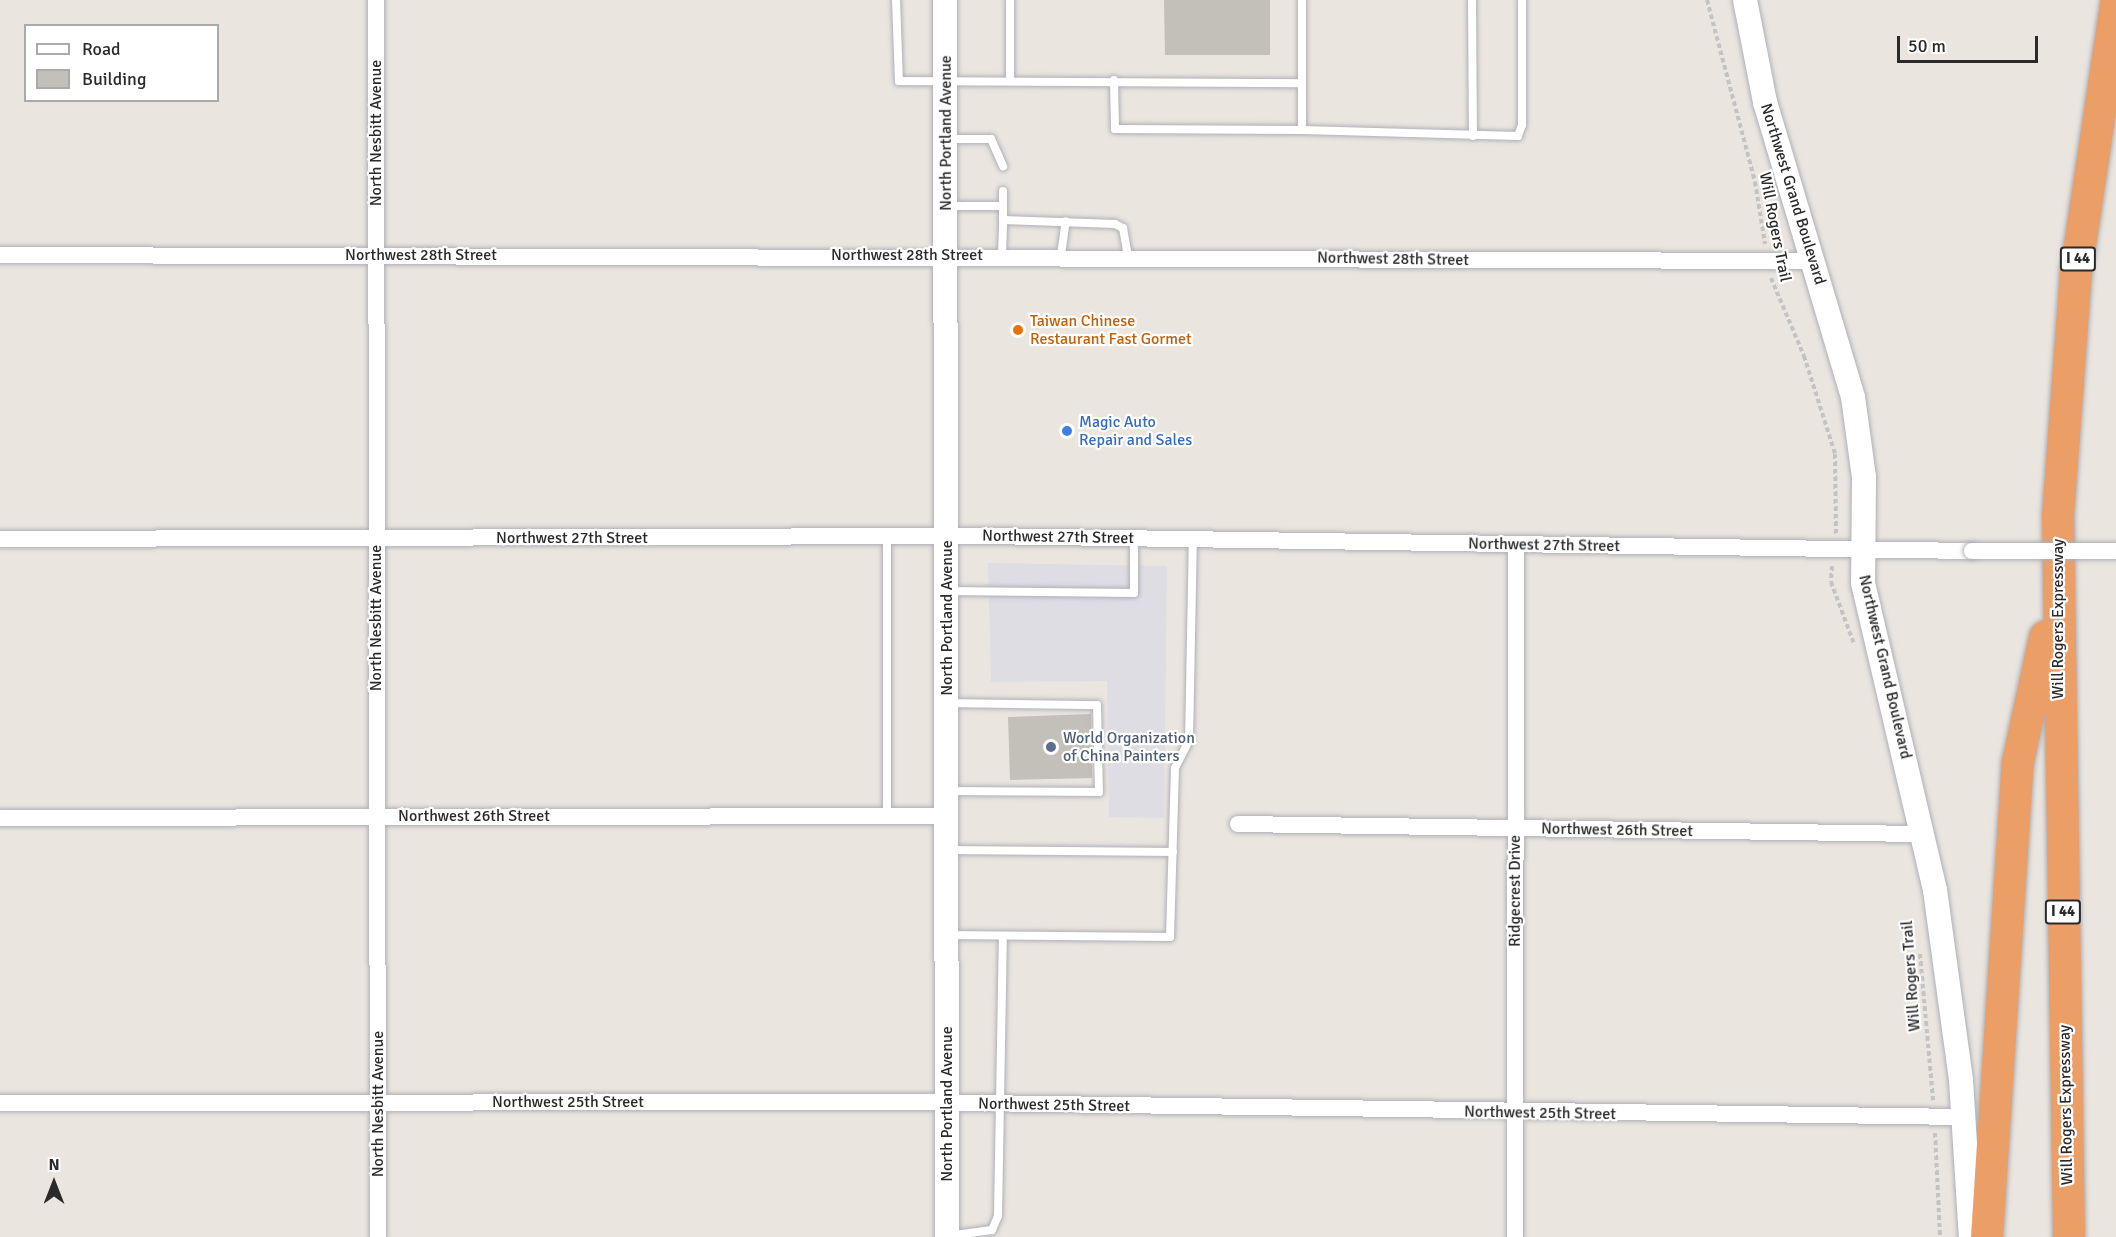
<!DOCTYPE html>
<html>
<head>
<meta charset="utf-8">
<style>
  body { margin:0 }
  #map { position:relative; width:2116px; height:1237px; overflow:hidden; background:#eae5de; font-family:Signika,sans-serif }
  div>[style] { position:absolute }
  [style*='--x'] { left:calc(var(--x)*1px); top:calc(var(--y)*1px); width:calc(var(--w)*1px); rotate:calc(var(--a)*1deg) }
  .industrial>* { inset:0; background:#dfdde4 }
  .building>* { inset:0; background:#c3bfb9 }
  .path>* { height:4px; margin-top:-2px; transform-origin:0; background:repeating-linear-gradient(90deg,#c3c3c3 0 4.5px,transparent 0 7.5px) }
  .roads { filter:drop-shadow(0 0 2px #aeb0b9) drop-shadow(0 0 2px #aeb0b9) }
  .lane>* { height:8px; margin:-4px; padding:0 4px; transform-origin:4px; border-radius:4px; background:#fff }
  .street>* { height:16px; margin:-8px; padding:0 8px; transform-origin:8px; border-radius:8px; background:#fff }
  .secondary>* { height:24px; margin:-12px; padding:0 12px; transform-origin:12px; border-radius:12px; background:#fff }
  .highway>* { height:32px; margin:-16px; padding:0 16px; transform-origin:16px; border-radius:16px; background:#ec9e67 }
  .bridges { filter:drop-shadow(0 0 2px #aeb0b9) drop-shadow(0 0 2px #aeb0b9) }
  .street-bridge>* { height:16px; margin:-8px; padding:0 8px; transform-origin:8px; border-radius:8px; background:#fff }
  .dots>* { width:16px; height:16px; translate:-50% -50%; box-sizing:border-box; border:3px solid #fff; border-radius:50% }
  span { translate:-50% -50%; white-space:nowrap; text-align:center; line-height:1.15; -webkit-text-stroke:4.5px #fff; paint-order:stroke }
  .shield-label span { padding:2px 4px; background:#fff; border:2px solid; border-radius:4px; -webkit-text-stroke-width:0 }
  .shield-label { font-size:15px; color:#2a2a2a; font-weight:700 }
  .street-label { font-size:16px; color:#2a2a2a }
  .food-label { font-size:16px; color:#c56008 }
  .left { translate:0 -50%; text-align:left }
  .shop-label { font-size:16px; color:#366cbe }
  .service-label { font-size:16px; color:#4e5e75 }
  .legend { position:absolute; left:24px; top:24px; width:195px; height:78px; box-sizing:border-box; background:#fff; border:2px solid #aaa; margin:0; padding:8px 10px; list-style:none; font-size:18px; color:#2a2a2a }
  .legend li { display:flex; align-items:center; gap:12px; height:30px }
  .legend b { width:30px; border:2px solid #aaa }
  .north { position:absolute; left:24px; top:1153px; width:60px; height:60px; -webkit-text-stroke:4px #fff; paint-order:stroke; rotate:0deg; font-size:16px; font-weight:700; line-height:24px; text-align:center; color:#2a2a2a }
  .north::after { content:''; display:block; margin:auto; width:21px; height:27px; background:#2a2a2a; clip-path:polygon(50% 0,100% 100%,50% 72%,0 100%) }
  .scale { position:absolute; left:1897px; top:36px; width:141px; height:27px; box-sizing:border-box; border:3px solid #2a2a2a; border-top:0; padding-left:8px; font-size:18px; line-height:21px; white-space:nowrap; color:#2a2a2a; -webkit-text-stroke:4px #fff; paint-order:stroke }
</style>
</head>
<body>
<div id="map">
  <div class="industrial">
    <div style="clip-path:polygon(988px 563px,1167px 566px,1164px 818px,1109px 817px,1107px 681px,991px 682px)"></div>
  </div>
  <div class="building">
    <div style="clip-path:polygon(1164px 0,1270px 0,1270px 55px,1165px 55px)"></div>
    <div style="clip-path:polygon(1091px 714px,1092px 778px,1010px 780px,1008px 717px)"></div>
  </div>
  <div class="path">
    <div style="--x:1707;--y:0;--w:188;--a:75.2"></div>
    <div style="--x:1755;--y:182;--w:63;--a:80.8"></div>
    <div style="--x:1771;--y:278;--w:85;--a:67.1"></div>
    <div style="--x:1804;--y:356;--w:103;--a:72.4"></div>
    <div style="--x:1835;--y:454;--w:81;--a:89.3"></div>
    <div style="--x:1832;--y:566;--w:16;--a:94"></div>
    <div style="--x:1831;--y:582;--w:66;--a:69.6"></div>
    <div style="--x:1920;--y:954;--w:148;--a:84.9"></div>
    <div style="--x:1935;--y:1133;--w:104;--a:87.2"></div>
  </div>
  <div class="roads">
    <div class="lane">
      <div style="--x:896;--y:0;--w:81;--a:87.9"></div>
      <div style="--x:899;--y:81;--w:403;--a:0.3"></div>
      <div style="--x:1302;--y:0;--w:130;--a:90"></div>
      <div style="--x:1302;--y:130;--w:216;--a:1.6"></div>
      <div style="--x:1518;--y:136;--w:12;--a:-70"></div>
      <div style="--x:1522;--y:125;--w:125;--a:-90"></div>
      <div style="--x:1472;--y:0;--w:136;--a:89.6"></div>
      <div style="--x:1010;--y:80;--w:80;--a:-90"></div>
      <div style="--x:1114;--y:80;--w:49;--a:88.8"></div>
      <div style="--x:1115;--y:129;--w:187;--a:0.3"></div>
      <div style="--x:946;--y:139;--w:45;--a:0"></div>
      <div style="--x:991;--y:139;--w:30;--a:66"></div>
      <div style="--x:1003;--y:191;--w:29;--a:90"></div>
      <div style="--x:946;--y:206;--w:57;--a:0"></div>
      <div style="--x:1002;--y:255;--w:35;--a:-88"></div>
      <div style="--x:1003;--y:220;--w:112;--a:2"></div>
      <div style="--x:1115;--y:224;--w:9;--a:27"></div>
      <div style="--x:1123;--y:228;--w:28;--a:80"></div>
      <div style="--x:1061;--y:255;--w:34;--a:-82"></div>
      <div style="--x:887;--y:538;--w:278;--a:90"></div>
      <div style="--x:947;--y:591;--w:187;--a:0.6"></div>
      <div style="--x:1134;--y:593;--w:55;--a:-90"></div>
      <div style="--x:948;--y:703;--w:149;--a:0.8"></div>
      <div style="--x:1097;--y:705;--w:87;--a:88.7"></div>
      <div style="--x:1099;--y:792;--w:149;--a:-179.6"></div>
      <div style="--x:948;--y:850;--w:225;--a:0.5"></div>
      <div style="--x:948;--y:935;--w:222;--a:0.5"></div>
      <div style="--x:1170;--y:937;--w:169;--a:-88.3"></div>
      <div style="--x:1175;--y:768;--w:30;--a:-63"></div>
      <div style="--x:1189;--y:741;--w:202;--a:-88.9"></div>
      <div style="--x:948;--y:1236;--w:44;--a:-7.8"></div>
      <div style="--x:992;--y:1230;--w:15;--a:-67"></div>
      <div style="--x:998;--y:1216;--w:280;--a:-89"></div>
    </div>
    <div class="street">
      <div style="--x:376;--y:0;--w:1237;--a:89.91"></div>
      <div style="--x:0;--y:255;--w:1814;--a:0.19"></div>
      <div style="--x:0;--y:539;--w:982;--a:-0.18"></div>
      <div style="--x:982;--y:536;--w:990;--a:0.87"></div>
      <div style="--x:0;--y:818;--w:947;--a:-0.12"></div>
      <div style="--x:1238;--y:824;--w:686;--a:0.84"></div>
      <div style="--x:0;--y:1103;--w:903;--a:-0.06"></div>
      <div style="--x:903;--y:1102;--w:1061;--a:0.81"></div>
      <div style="--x:1515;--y:1237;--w:692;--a:-89.92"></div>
    </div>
    <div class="secondary">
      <div style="--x:945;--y:0;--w:1237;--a:89.91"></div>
      <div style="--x:1745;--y:0;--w:104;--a:78.9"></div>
      <div style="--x:1765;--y:102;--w:308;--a:73.4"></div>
      <div style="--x:1853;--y:397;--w:81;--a:82.2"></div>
      <div style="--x:1864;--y:477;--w:106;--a:90.5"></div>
      <div style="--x:1863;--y:583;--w:315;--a:76.8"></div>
      <div style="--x:1935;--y:890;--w:192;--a:82.2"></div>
      <div style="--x:1961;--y:1080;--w:157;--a:86.4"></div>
    </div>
    <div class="highway">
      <div style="--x:1987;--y:1237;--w:476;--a:-86.3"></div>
      <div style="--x:2018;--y:762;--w:128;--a:-77.8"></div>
      <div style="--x:2069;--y:1237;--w:721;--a:-90.87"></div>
      <div style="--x:2058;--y:516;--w:245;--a:-85.8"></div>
      <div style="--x:2076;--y:272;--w:271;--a:-81.5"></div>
    </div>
  </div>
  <div class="bridges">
    <div class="street-bridge">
      <div style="--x:1972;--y:551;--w:144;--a:0"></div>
    </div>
  </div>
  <div class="dots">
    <div style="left:1018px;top:330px;background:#e8710a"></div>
    <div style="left:1067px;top:431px;background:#3f7fe0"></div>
    <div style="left:1051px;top:747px;background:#5c6f8a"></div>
  </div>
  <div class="shield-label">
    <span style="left:2078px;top:259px">I 44</span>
    <span style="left:2063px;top:912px">I 44</span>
  </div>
  <div class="street-label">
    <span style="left:376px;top:133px;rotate:-90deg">North Nesbitt Avenue</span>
    <span style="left:946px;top:133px;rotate:-90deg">North Portland Avenue</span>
    <span style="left:1793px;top:194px;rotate:73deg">Northwest Grand Boulevard</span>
    <span style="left:1775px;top:227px;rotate:79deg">Will Rogers Trail</span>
    <span style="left:421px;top:255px">Northwest 28th Street</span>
    <span style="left:907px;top:255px">Northwest 28th Street</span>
    <span style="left:1393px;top:259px;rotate:1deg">Northwest 28th Street</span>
    <span style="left:1058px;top:537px;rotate:1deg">Northwest 27th Street</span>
    <span style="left:572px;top:538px">Northwest 27th Street</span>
    <span style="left:1544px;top:545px;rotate:1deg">Northwest 27th Street</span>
    <span style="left:376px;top:618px;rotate:-90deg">North Nesbitt Avenue</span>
    <span style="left:947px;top:618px;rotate:-90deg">North Portland Avenue</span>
    <span style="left:2058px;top:619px;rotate:-90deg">Will Rogers Expressway</span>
    <span style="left:1885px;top:667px;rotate:77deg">Northwest Grand Boulevard</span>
    <span style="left:474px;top:816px">Northwest 26th Street</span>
    <span style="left:1617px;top:830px;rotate:1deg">Northwest 26th Street</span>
    <span style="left:1515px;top:891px;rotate:-90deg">Ridgecrest Drive</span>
    <span style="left:1911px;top:976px;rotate:-94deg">Will Rogers Trail</span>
    <span style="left:568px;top:1102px">Northwest 25th Street</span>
    <span style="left:378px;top:1104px;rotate:-90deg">North Nesbitt Avenue</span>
    <span style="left:947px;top:1104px;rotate:-90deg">North Portland Avenue</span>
    <span style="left:1054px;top:1105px;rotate:1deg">Northwest 25th Street</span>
    <span style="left:2066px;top:1105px;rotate:-91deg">Will Rogers Expressway</span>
    <span style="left:1540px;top:1113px;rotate:1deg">Northwest 25th Street</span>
  </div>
  <div class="food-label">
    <span class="left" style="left:1030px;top:330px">Taiwan Chinese<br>Restaurant Fast Gormet</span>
  </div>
  <div class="shop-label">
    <span class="left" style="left:1079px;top:431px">Magic Auto<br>Repair and Sales</span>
  </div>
  <div class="service-label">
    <span class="left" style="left:1063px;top:747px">World Organization<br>of China Painters</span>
  </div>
  <ul class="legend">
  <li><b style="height:8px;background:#fff"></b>Road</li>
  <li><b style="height:16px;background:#c3bfb9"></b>Building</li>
  </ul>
  <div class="north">N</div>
  <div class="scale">50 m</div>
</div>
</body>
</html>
